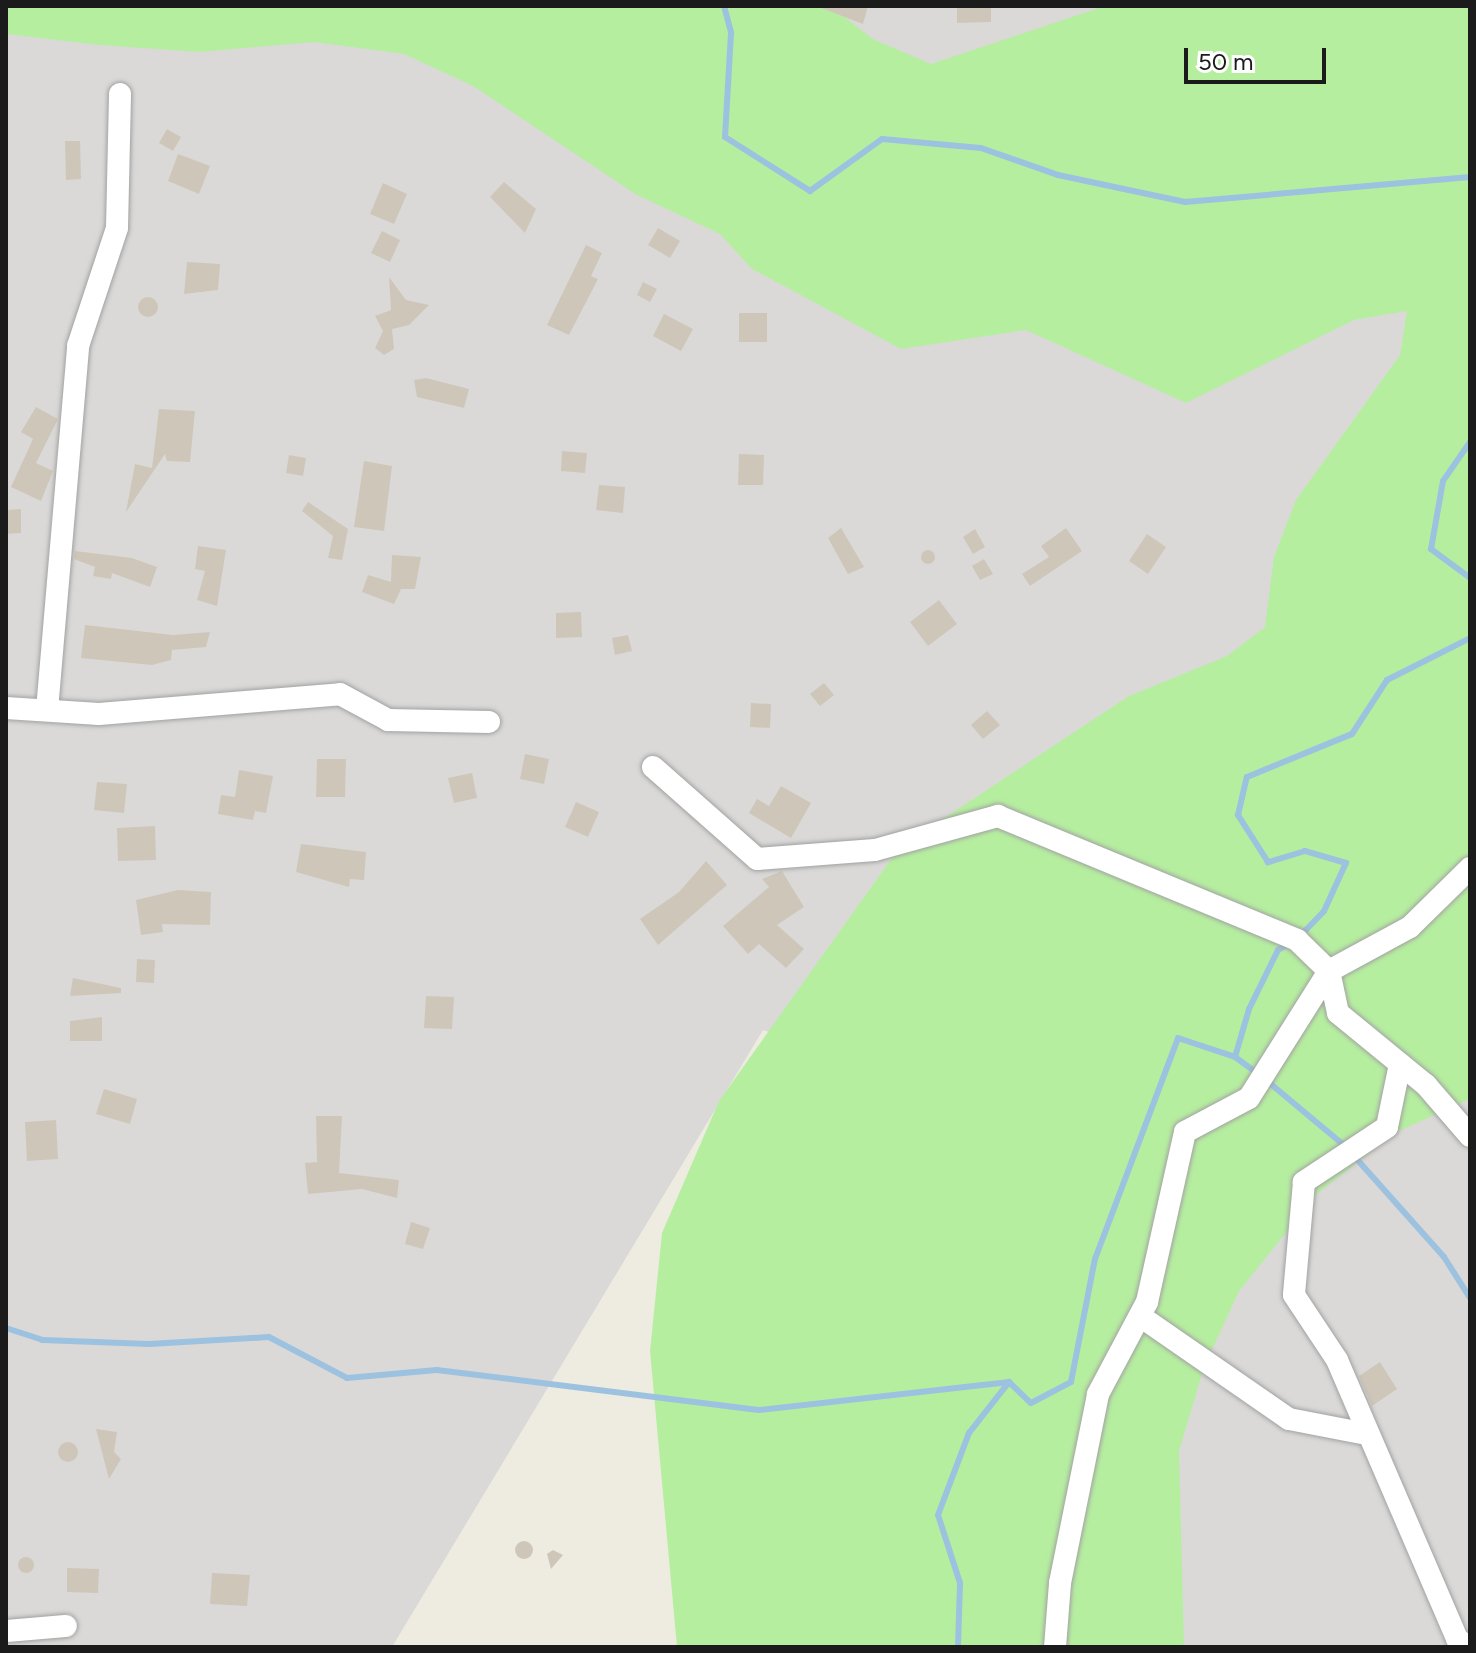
<!DOCTYPE html>
<html>
<head>
<meta charset="utf-8">
<style>
  body { margin:0 }
  #map { position:relative; width:1476px; height:1653px; overflow:hidden; background:#eeece0; font-family:Figtree,sans-serif }
  div>[style] { position:absolute }
  [style*='--x'] { left:calc(var(--x)*1px); top:calc(var(--y)*1px); width:calc(var(--w)*1px); rotate:calc(var(--a)*1deg) }
  .residential>* { inset:0; background:#dad9d8 }
  .grass>* { inset:0; background:#b6eea0 }
  .stream>* { height:6px; margin:-3px; padding:0 3px; transform-origin:3px; border-radius:3px; background:#9cc2e0 }
  .building>* { inset:0; background:#cec7b9 }
  .round { border-radius:50% }
  .roads { filter:drop-shadow(0 0 2px #a2a2a2) drop-shadow(0 0 2px #a2a2a2) }
  .minor>* { height:22px; margin:-11px; padding:0 11px; transform-origin:11px; border-radius:11px; background:#fff }
  span { translate:-50% -50%; white-space:nowrap; text-align:center; line-height:1.15; -webkit-text-stroke:6px #fff; paint-order:stroke }
  .frame { position:absolute; inset:0; border:8px solid #1b1b1b; pointer-events:none }
  .scale { position:absolute; left:1184px; top:48px; width:142px; height:36px; box-sizing:border-box; border:4px solid #1b1b1b; border-top:0; padding-left:10px; font-size:24px; line-height:28px; white-space:nowrap; color:#1b1b1b; -webkit-text-stroke:6px #fff; paint-order:stroke }
</style>
</head>
<body>
<div id="map">
  <div class="residential">
    <div style="clip-path:polygon(6px 6px,1470px 6px,1470px 1647px,1160px 1647px,1141px 1403px,1243px 1182px,763px 1030px,392px 1647px,6px 1647px)"></div>
  </div>
  <div class="grass">
    <div style="clip-path:polygon(6px 6px,830px 6px,873px 39px,931px 64px,1105px 6px,1470px 6px,1470px 1099px,1397px 1132px,1318px 1193px,1239px 1291px,1204px 1367px,1179px 1451px,1184px 1647px,677px 1647px,650px 1351px,662px 1233px,719px 1101px,899px 848px,1129px 696px,1227px 656px,1265px 627px,1274px 557px,1296px 500px,1400px 355px,1407px 311px,1354px 320px,1186px 403px,1026px 330px,901px 349px,752px 269px,720px 234px,637px 195px,473px 86px,404px 54px,314px 42px,200px 52px,100px 45px,6px 34px)"></div>
  </div>
  <div class="stream">
    <div style="--x:724;--y:6;--w:28;--a:75"></div>
    <div style="--x:731;--y:33;--w:104;--a:93.3"></div>
    <div style="--x:725;--y:137;--w:101;--a:32.4"></div>
    <div style="--x:810;--y:191;--w:89;--a:-35.8"></div>
    <div style="--x:882;--y:139;--w:99;--a:5.2"></div>
    <div style="--x:981;--y:148;--w:82;--a:19.3"></div>
    <div style="--x:1058;--y:175;--w:130;--a:12"></div>
    <div style="--x:1185;--y:202;--w:286;--a:-5"></div>
    <div style="--x:1470;--y:442;--w:47;--a:124.7"></div>
    <div style="--x:1443;--y:481;--w:69;--a:100"></div>
    <div style="--x:1431;--y:549;--w:49;--a:36.6"></div>
    <div style="--x:1301;--y:935;--w:33;--a:-46"></div>
    <div style="--x:1324;--y:911;--w:53;--a:-65.4"></div>
    <div style="--x:1346;--y:863;--w:43;--a:-163.7"></div>
    <div style="--x:1305;--y:851;--w:39;--a:163"></div>
    <div style="--x:1268;--y:862;--w:56;--a:-122.6"></div>
    <div style="--x:1238;--y:815;--w:39;--a:-77"></div>
    <div style="--x:1247;--y:777;--w:113;--a:-22.3"></div>
    <div style="--x:1352;--y:734;--w:64;--a:-57.1"></div>
    <div style="--x:1387;--y:680;--w:93;--a:-26.8"></div>
    <div style="--x:1235;--y:1057;--w:27;--a:36"></div>
    <div style="--x:1266;--y:1080;--w:104;--a:39.9"></div>
    <div style="--x:1354;--y:1156;--w:135;--a:48.3"></div>
    <div style="--x:1444;--y:1257;--w:49;--a:57.6"></div>
    <div style="--x:6;--y:1328;--w:38;--a:18"></div>
    <div style="--x:42;--y:1340;--w:107;--a:2.1"></div>
    <div style="--x:149;--y:1344;--w:120;--a:-3.3"></div>
    <div style="--x:269;--y:1337;--w:88;--a:27.7"></div>
    <div style="--x:347;--y:1378;--w:90;--a:-5.1"></div>
    <div style="--x:437;--y:1370;--w:324;--a:7.1"></div>
    <div style="--x:759;--y:1410;--w:252;--a:-6.4"></div>
    <div style="--x:958;--y:1647;--w:64;--a:-88.2"></div>
    <div style="--x:960;--y:1583;--w:71;--a:-107.9"></div>
    <div style="--x:938;--y:1515;--w:88;--a:-69.3"></div>
    <div style="--x:969;--y:1433;--w:65;--a:-51.9"></div>
    <div style="--x:1009;--y:1382;--w:30;--a:44"></div>
    <div style="--x:1031;--y:1403;--w:45;--a:-27.7"></div>
    <div style="--x:1071;--y:1382;--w:125;--a:-79"></div>
    <div style="--x:1095;--y:1259;--w:236;--a:-69.4"></div>
    <div style="--x:1178;--y:1038;--w:60;--a:18.4"></div>
    <div style="--x:1235;--y:1057;--w:50;--a:-73.7"></div>
    <div style="--x:1249;--y:1009;--w:66;--a:-63.8"></div>
    <div style="--x:1278;--y:950;--w:13;--a:-29"></div>
  </div>
  <div class="building">
    <div style="clip-path:polygon(816px 6px,868px 6px,863px 24px)"></div>
    <div style="clip-path:polygon(957px 6px,991px 6px,991px 22px,957px 23px)"></div>
    <div style="clip-path:polygon(167px 129px,181px 137px,173px 151px,159px 143px)"></div>
    <div style="clip-path:polygon(65px 141px,80px 141px,81px 179px,66px 180px)"></div>
    <div style="clip-path:polygon(178px 154px,210px 166px,199px 194px,168px 181px)"></div>
    <div style="clip-path:polygon(504px 182px,536px 209px,525px 233px,490px 197px)"></div>
    <div style="clip-path:polygon(383px 183px,407px 194px,394px 224px,370px 214px)"></div>
    <div style="clip-path:polygon(658px 228px,680px 241px,670px 258px,648px 245px)"></div>
    <div style="clip-path:polygon(382px 231px,400px 240px,390px 262px,371px 253px)"></div>
    <div style="clip-path:polygon(586px 245px,602px 253px,591px 276px,598px 279px,569px 335px,547px 325px)"></div>
    <div style="clip-path:polygon(187px 262px,220px 264px,218px 290px,184px 294px)"></div>
    <div style="clip-path:polygon(389px 277px,406px 300px,429px 305px,409px 325px,392px 329px,394px 349px,384px 355px,375px 348px,383px 331px,375px 316px,391px 310px)"></div>
    <div style="clip-path:polygon(643px 282px,657px 289px,650px 302px,637px 295px)"></div>
    <div class="round" style="left:138px;top:297px;width:20px;height:20px"></div>
    <div style="clip-path:polygon(739px 313px,767px 313px,767px 342px,739px 342px)"></div>
    <div style="clip-path:polygon(664px 314px,693px 329px,681px 351px,653px 336px)"></div>
    <div style="clip-path:polygon(426px 378px,469px 389px,464px 408px,417px 397px,414px 380px)"></div>
    <div style="clip-path:polygon(36px 407px,58px 419px,36px 463px,53px 471px,41px 501px,11px 487px,33px 439px,21px 432px)"></div>
    <div style="clip-path:polygon(159px 409px,195px 411px,190px 462px,167px 461px,165px 454px,126px 512px,135px 464px,152px 468px)"></div>
    <div style="clip-path:polygon(562px 451px,587px 453px,585px 473px,561px 471px)"></div>
    <div style="clip-path:polygon(739px 454px,764px 455px,763px 485px,738px 485px)"></div>
    <div style="clip-path:polygon(289px 455px,306px 458px,303px 476px,286px 473px)"></div>
    <div style="clip-path:polygon(364px 461px,392px 466px,384px 531px,354px 527px)"></div>
    <div style="clip-path:polygon(599px 485px,625px 487px,623px 513px,596px 510px)"></div>
    <div style="clip-path:polygon(308px 502px,348px 529px,342px 560px,328px 558px,333px 536px,302px 511px)"></div>
    <div style="clip-path:polygon(21px 509px,21px 533px,6px 534px,6px 510px)"></div>
    <div style="clip-path:polygon(841px 528px,864px 567px,848px 574px,828px 538px)"></div>
    <div style="clip-path:polygon(1066px 528px,1082px 551px,1030px 586px,1022px 574px,1049px 557px,1041px 546px)"></div>
    <div style="clip-path:polygon(975px 529px,985px 547px,973px 554px,963px 537px)"></div>
    <div style="clip-path:polygon(1147px 534px,1166px 547px,1148px 574px,1129px 561px)"></div>
    <div style="clip-path:polygon(198px 546px,226px 550px,217px 606px,197px 600px,205px 571px,195px 569px)"></div>
    <div class="round" style="left:921px;top:550px;width:14px;height:14px"></div>
    <div style="clip-path:polygon(75px 551px,132px 558px,157px 567px,150px 587px,112px 573px,111px 579px,93px 576px,95px 567px,74px 559px)"></div>
    <div style="clip-path:polygon(392px 555px,421px 557px,415px 589px,401px 589px,394px 604px,362px 592px,368px 575px,391px 582px)"></div>
    <div style="clip-path:polygon(984px 559px,993px 574px,980px 580px,972px 566px)"></div>
    <div style="clip-path:polygon(939px 600px,957px 624px,928px 646px,910px 622px)"></div>
    <div style="clip-path:polygon(581px 612px,582px 637px,556px 638px,556px 613px)"></div>
    <div style="clip-path:polygon(85px 625px,173px 635px,210px 632px,206px 647px,172px 650px,171px 660px,152px 665px,81px 658px)"></div>
    <div style="clip-path:polygon(628px 635px,632px 651px,615px 655px,612px 638px)"></div>
    <div style="clip-path:polygon(824px 683px,834px 695px,820px 706px,810px 694px)"></div>
    <div style="clip-path:polygon(751px 703px,771px 704px,770px 728px,750px 727px)"></div>
    <div style="clip-path:polygon(987px 711px,1000px 725px,983px 739px,971px 725px)"></div>
    <div style="clip-path:polygon(525px 754px,549px 759px,544px 784px,520px 779px)"></div>
    <div style="clip-path:polygon(317px 759px,346px 759px,345px 797px,316px 797px)"></div>
    <div style="clip-path:polygon(239px 770px,273px 776px,266px 813px,255px 811px,253px 820px,218px 814px,221px 795px,235px 797px)"></div>
    <div style="clip-path:polygon(472px 773px,477px 798px,454px 803px,448px 778px)"></div>
    <div style="clip-path:polygon(97px 782px,127px 784px,124px 813px,94px 810px)"></div>
    <div style="clip-path:polygon(781px 786px,811px 803px,791px 838px,749px 813px,757px 799px,769px 806px)"></div>
    <div style="clip-path:polygon(576px 802px,599px 812px,588px 837px,565px 827px)"></div>
    <div style="clip-path:polygon(155px 826px,156px 860px,118px 861px,117px 828px)"></div>
    <div style="clip-path:polygon(301px 844px,366px 852px,364px 880px,350px 879px,349px 887px,296px 872px)"></div>
    <div style="clip-path:polygon(706px 861px,727px 885px,658px 945px,640px 919px,679px 892px)"></div>
    <div style="clip-path:polygon(782px 871px,804px 907px,777px 925px,804px 949px,786px 968px,759px 944px,748px 954px,723px 926px,769px 887px,762px 879px)"></div>
    <div style="clip-path:polygon(178px 890px,211px 892px,210px 925px,162px 924px,163px 932px,141px 935px,136px 900px)"></div>
    <div style="clip-path:polygon(137px 959px,155px 960px,154px 983px,136px 982px)"></div>
    <div style="clip-path:polygon(73px 978px,121px 988px,121px 993px,70px 996px)"></div>
    <div style="clip-path:polygon(426px 996px,454px 997px,452px 1029px,424px 1028px)"></div>
    <div style="clip-path:polygon(102px 1017px,102px 1041px,70px 1041px,70px 1021px)"></div>
    <div style="clip-path:polygon(104px 1089px,137px 1099px,130px 1124px,96px 1114px)"></div>
    <div style="clip-path:polygon(316px 1116px,342px 1116px,339px 1173px,399px 1180px,397px 1198px,362px 1189px,308px 1194px,305px 1163px,317px 1162px)"></div>
    <div style="clip-path:polygon(56px 1120px,58px 1159px,27px 1161px,25px 1122px)"></div>
    <div style="clip-path:polygon(411px 1222px,430px 1228px,423px 1249px,405px 1244px)"></div>
    <div style="clip-path:polygon(1380px 1362px,1397px 1389px,1372px 1406px,1359px 1376px)"></div>
    <div style="clip-path:polygon(96px 1429px,117px 1432px,114px 1452px,121px 1459px,109px 1479px)"></div>
    <div class="round" style="left:58px;top:1442px;width:20px;height:20px"></div>
    <div class="round" style="left:515px;top:1541px;width:18px;height:18px"></div>
    <div style="clip-path:polygon(553px 1550px,563px 1555px,551px 1569px,547px 1554px)"></div>
    <div class="round" style="left:18px;top:1557px;width:16px;height:16px"></div>
    <div style="clip-path:polygon(67px 1568px,99px 1569px,98px 1593px,67px 1592px)"></div>
    <div style="clip-path:polygon(212px 1573px,250px 1575px,247px 1606px,210px 1604px)"></div>
  </div>
  <div class="roads">
    <div class="minor">
      <div style="--x:6;--y:708;--w:93;--a:3.7"></div>
      <div style="--x:99;--y:714;--w:242;--a:-4.7"></div>
      <div style="--x:340;--y:694;--w:55;--a:28.4"></div>
      <div style="--x:388;--y:720;--w:101;--a:1.1"></div>
      <div style="--x:47;--y:710;--w:365;--a:-85.1"></div>
      <div style="--x:78;--y:346;--w:124;--a:-71.7"></div>
      <div style="--x:117;--y:228;--w:134;--a:-88.7"></div>
      <div style="--x:653;--y:767;--w:139;--a:41.5"></div>
      <div style="--x:757;--y:859;--w:118;--a:-4.4"></div>
      <div style="--x:875;--y:850;--w:128;--a:-15.5"></div>
      <div style="--x:998;--y:816;--w:324;--a:22.5"></div>
      <div style="--x:1297;--y:940;--w:45;--a:44.1"></div>
      <div style="--x:1329;--y:971;--w:43;--a:77.9"></div>
      <div style="--x:1338;--y:1013;--w:114;--a:39.3"></div>
      <div style="--x:1426;--y:1085;--w:67;--a:49.2"></div>
      <div style="--x:1400;--y:1064;--w:64;--a:101.7"></div>
      <div style="--x:1387;--y:1127;--w:100;--a:146.5"></div>
      <div style="--x:1304;--y:1182;--w:113;--a:95.1"></div>
      <div style="--x:1294;--y:1295;--w:78;--a:56.5"></div>
      <div style="--x:1337;--y:1360;--w:304;--a:66.7"></div>
      <div style="--x:1457;--y:1639;--w:14;--a:34"></div>
      <div style="--x:1140;--y:1316;--w:181;--a:34.7"></div>
      <div style="--x:1289;--y:1419;--w:79;--a:10.9"></div>
      <div style="--x:6;--y:1631;--w:60;--a:-4.8"></div>
      <div style="--x:1055;--y:1647;--w:64;--a:-85.5"></div>
      <div style="--x:1060;--y:1583;--w:193;--a:-78.6"></div>
      <div style="--x:1098;--y:1394;--w:104;--a:-62"></div>
      <div style="--x:1147;--y:1302;--w:174;--a:-77.4"></div>
      <div style="--x:1185;--y:1132;--w:72;--a:-28"></div>
      <div style="--x:1249;--y:1098;--w:150;--a:-57.8"></div>
      <div style="--x:1329;--y:971;--w:92;--a:-28.5"></div>
      <div style="--x:1410;--y:927;--w:84;--a:-44.5"></div>
    </div>
  </div>
  <div class="frame"></div>
  <div class="scale">50 m</div>
</div>
</body>
</html>
